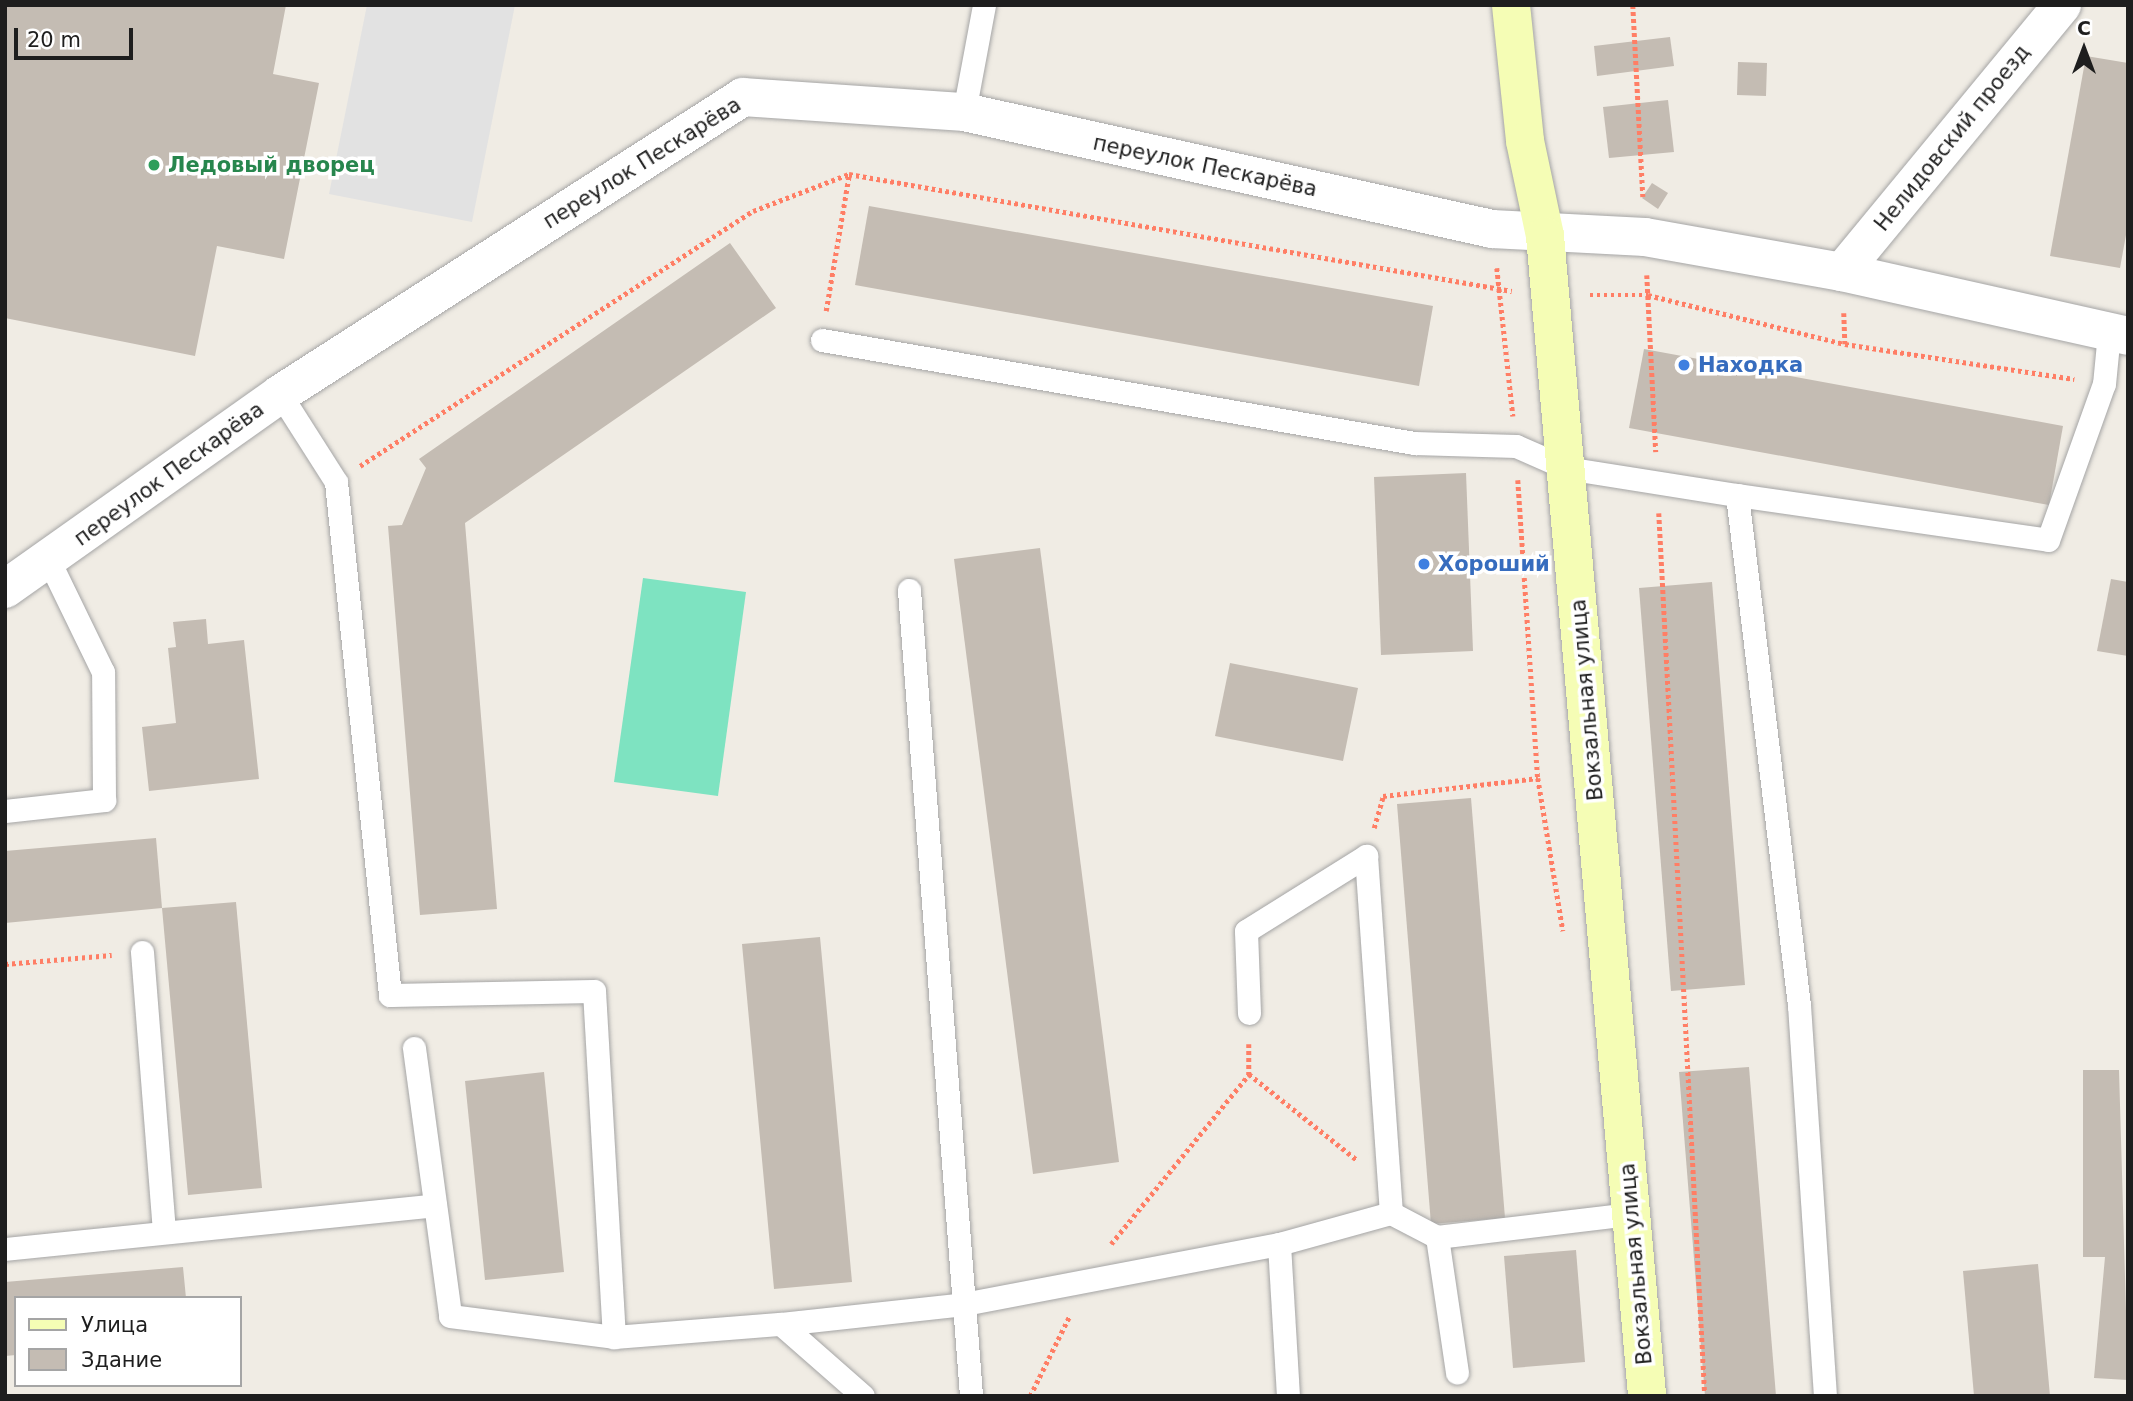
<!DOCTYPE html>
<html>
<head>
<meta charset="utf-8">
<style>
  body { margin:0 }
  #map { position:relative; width:2133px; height:1401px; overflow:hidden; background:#f0ece4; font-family:"DejaVu Sans",sans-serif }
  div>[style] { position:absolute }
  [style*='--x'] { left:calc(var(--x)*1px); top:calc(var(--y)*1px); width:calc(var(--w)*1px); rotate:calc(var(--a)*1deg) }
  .pitch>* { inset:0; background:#7ee3c1 }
  .parking>* { inset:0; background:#e2e2e2 }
  .building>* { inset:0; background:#c4bcb3 }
  .path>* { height:4.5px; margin-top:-2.25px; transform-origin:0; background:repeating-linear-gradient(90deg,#ff7e65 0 3.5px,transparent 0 7px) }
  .roads { filter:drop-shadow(0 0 2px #a5a5a5) drop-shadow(0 0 2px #a5a5a5) }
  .lane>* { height:23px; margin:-11.5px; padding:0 11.5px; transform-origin:11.5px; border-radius:11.5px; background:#fff }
  .street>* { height:38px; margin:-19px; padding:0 19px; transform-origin:19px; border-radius:19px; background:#fff }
  .secondary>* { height:38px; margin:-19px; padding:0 19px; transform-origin:19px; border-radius:19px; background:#f5fdb5 }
  .dots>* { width:19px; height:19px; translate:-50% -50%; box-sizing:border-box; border:4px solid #fff; border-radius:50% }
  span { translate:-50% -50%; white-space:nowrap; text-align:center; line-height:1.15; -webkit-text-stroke:7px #fff; paint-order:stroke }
  .street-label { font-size:21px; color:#1e1e1e }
  .leisure-label { font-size:21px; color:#27864d; font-weight:700 }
  .left { translate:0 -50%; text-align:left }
  .shop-label { font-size:21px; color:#366cbe; font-weight:700 }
  .frame { position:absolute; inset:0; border:7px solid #1e1e1e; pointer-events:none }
  .legend { position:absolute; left:14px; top:1296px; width:228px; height:91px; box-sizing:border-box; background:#fff; border:2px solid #a5a5a5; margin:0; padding:9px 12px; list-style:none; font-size:21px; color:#1e1e1e }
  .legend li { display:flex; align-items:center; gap:14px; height:35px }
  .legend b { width:35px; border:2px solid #a5a5a5 }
  .north { position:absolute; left:2049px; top:14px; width:70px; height:70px; -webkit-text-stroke:5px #fff; paint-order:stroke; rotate:0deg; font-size:19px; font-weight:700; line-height:28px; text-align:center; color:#1e1e1e }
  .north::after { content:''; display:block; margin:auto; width:24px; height:32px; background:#1e1e1e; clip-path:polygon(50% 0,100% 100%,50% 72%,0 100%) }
  .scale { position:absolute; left:14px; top:28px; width:119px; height:32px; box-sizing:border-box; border:4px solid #1e1e1e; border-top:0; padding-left:9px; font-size:21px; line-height:24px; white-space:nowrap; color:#1e1e1e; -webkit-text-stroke:5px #fff; paint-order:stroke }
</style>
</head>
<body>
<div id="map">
  <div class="pitch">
    <div style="clip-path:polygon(643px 578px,746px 592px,718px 796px,614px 782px)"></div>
  </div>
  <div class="parking">
    <div style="clip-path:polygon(367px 5px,515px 5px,472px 222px,329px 194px)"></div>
  </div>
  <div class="building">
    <div style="clip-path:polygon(6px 5px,286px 5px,273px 74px,319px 83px,284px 259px,217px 246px,195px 356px,5px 318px)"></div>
    <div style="clip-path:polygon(1670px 37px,1674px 66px,1597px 76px,1594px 46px)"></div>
    <div style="clip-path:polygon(2086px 56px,2128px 63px,2128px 224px,2120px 268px,2050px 256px)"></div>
    <div style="clip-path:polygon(1738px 62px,1767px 63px,1766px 96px,1737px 95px)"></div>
    <div style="clip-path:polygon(1668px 100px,1674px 152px,1609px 158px,1603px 107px)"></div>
    <div style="clip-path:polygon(1652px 183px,1668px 193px,1658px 209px,1642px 198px)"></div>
    <div style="clip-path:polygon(869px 206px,1433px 306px,1419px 386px,855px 285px)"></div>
    <div style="clip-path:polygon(730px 243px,776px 308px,465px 523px,497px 909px,420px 915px,388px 526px,402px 525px,426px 468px,419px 459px)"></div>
    <div style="clip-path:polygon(1644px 349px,2063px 426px,2049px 505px,1629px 428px)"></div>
    <div style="clip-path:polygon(1466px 473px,1473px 651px,1381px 655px,1374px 477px)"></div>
    <div style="clip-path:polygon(1040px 548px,1119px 1162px,1033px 1174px,954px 559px)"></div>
    <div style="clip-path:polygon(2111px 579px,2128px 582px,2128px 656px,2097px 651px)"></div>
    <div style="clip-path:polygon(1712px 582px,1745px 985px,1671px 991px,1639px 588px)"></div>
    <div style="clip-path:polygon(206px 619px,208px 644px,244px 640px,259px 779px,149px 791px,142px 727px,176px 723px,168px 648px,176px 647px,173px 622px)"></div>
    <div style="clip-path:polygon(1230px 663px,1358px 688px,1343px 761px,1215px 736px)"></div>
    <div style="clip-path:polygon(1471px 798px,1505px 1218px,1431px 1224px,1397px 804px)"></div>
    <div style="clip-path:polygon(156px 838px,162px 908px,5px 923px,5px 851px)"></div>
    <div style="clip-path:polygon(236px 902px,262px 1188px,188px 1195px,162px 908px)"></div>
    <div style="clip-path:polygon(820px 937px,852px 1282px,774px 1289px,742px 944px)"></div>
    <div style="clip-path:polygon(1749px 1067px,1776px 1396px,1705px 1396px,1679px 1072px)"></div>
    <div style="clip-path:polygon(2083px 1070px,2119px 1070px,2128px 1380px,2094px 1378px,2105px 1257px,2083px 1257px)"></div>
    <div style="clip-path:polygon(544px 1072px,564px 1272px,485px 1280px,465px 1081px)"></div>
    <div style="clip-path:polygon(1576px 1250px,1585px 1362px,1513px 1368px,1504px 1256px)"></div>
    <div style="clip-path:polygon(2038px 1264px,2050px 1396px,1974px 1396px,1963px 1271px)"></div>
    <div style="clip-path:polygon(183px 1267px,186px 1298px,16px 1298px,16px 1355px,5px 1356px,5px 1282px)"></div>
  </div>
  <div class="path">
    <div style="--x:1633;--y:5;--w:192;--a:87"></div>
    <div style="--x:1497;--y:268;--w:149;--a:83.8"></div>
    <div style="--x:1647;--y:275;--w:177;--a:87.1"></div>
    <div style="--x:1590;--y:295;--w:58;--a:0"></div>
    <div style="--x:1648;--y:295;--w:203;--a:14"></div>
    <div style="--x:1845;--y:344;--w:232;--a:8.7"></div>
    <div style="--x:826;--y:311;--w:138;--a:-80.4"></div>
    <div style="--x:1844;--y:313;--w:31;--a:88"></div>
    <div style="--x:360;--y:466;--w:468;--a:-33"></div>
    <div style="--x:753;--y:211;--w:103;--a:-21.1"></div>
    <div style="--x:849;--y:174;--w:673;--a:10.01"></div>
    <div style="--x:1518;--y:480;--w:299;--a:86.2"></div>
    <div style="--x:1538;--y:778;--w:155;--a:80.7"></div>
    <div style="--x:1659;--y:513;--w:884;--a:87.02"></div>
    <div style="--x:1374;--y:828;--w:33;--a:-74"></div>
    <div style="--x:1383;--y:796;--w:156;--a:-6.6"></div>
    <div style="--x:5;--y:964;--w:107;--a:-4.8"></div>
    <div style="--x:1249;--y:1044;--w:30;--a:90"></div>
    <div style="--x:1111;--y:1244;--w:219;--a:-50.9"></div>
    <div style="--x:1249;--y:1074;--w:137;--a:38.5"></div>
    <div style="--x:1030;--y:1396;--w:90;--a:-63.7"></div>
  </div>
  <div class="roads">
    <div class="lane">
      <div style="--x:964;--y:112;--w:109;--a:-79.4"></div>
      <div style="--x:822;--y:340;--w:601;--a:9.87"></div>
      <div style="--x:1414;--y:443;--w:102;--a:1.7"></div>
      <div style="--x:1516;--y:446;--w:55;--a:23.7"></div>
      <div style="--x:1566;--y:468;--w:173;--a:9"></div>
      <div style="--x:1737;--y:495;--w:514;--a:83.07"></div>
      <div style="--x:1799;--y:1005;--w:392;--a:86.2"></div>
      <div style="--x:280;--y:394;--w:104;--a:57.5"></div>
      <div style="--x:336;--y:482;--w:516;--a:83.99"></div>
      <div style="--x:390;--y:995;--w:204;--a:-1.1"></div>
      <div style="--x:594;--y:991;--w:347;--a:86.7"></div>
      <div style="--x:1737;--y:495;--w:314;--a:8.2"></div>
      <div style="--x:2048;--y:540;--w:166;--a:-70.3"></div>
      <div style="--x:2104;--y:384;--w:51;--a:-84.4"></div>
      <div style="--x:909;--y:590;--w:808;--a:85.6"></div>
      <div style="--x:5;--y:811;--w:100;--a:-6.3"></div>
      <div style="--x:104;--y:800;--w:128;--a:-90.4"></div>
      <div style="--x:103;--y:672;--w:123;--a:-115.9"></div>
      <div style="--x:142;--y:952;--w:280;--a:85.5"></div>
      <div style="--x:1249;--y:1013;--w:82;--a:-92.1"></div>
      <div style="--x:1246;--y:931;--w:142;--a:-32"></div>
      <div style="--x:1366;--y:856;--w:358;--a:86"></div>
      <div style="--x:414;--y:1048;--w:270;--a:82.3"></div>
      <div style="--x:450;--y:1316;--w:165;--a:7.3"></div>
      <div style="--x:614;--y:1337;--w:168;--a:-4.5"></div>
      <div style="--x:781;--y:1324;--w:109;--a:41.3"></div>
      <div style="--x:1437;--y:1237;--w:137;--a:81.6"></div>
      <div style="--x:5;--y:1249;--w:432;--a:-5.8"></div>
      <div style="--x:781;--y:1324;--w:184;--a:-6.2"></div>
      <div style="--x:964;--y:1304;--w:321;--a:-10.8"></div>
      <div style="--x:1288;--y:1396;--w:152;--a:-93.4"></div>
      <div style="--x:1279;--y:1244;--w:116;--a:-15.5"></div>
      <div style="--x:1391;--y:1213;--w:52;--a:27.6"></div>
      <div style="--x:1437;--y:1237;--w:195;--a:-6.8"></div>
    </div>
    <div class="street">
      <div style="--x:1842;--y:272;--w:346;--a:-50.5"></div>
      <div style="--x:5;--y:589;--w:337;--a:-35.3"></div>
      <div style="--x:280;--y:394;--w:550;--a:-32.68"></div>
      <div style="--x:743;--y:97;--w:222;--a:3.9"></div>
      <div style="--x:964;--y:112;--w:541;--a:12.49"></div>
      <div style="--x:1492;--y:229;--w:153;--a:3"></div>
      <div style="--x:1645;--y:237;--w:200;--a:10.1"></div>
      <div style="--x:1842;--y:272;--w:293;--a:12.6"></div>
    </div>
    <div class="secondary">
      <div style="--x:1511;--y:5;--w:137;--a:84.1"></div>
      <div style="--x:1525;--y:141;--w:97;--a:78.1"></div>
      <div style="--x:1545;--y:236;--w:1164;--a:84.97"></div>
    </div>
  </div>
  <div class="dots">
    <div style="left:154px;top:165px;background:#2e9e5b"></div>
    <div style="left:1684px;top:365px;background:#3f7fe0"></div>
    <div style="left:1424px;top:564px;background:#3f7fe0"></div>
  </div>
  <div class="street-label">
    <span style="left:1952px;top:138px;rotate:-51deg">Нелидовский проезд</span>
    <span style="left:642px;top:163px;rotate:-32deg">переулок Пескарёва</span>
    <span style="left:1205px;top:166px;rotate:12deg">переулок Пескарёва</span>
    <span style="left:169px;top:474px;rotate:-36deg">переулок Пескарёва</span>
    <span style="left:1587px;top:700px;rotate:-95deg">Вокзальная улица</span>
    <span style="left:1636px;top:1264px;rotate:-95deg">Вокзальная улица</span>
  </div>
  <div class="leisure-label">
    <span class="left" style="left:168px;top:165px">Ледовый дворец</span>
  </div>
  <div class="shop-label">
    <span class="left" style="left:1698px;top:365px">Находка</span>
    <span class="left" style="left:1438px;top:564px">Хороший</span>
  </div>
  <div class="frame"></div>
  <ul class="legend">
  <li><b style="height:9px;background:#f5fdb5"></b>Улица</li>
  <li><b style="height:19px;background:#c4bcb3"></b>Здание</li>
  </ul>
  <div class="north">С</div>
  <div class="scale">20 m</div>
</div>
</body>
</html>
